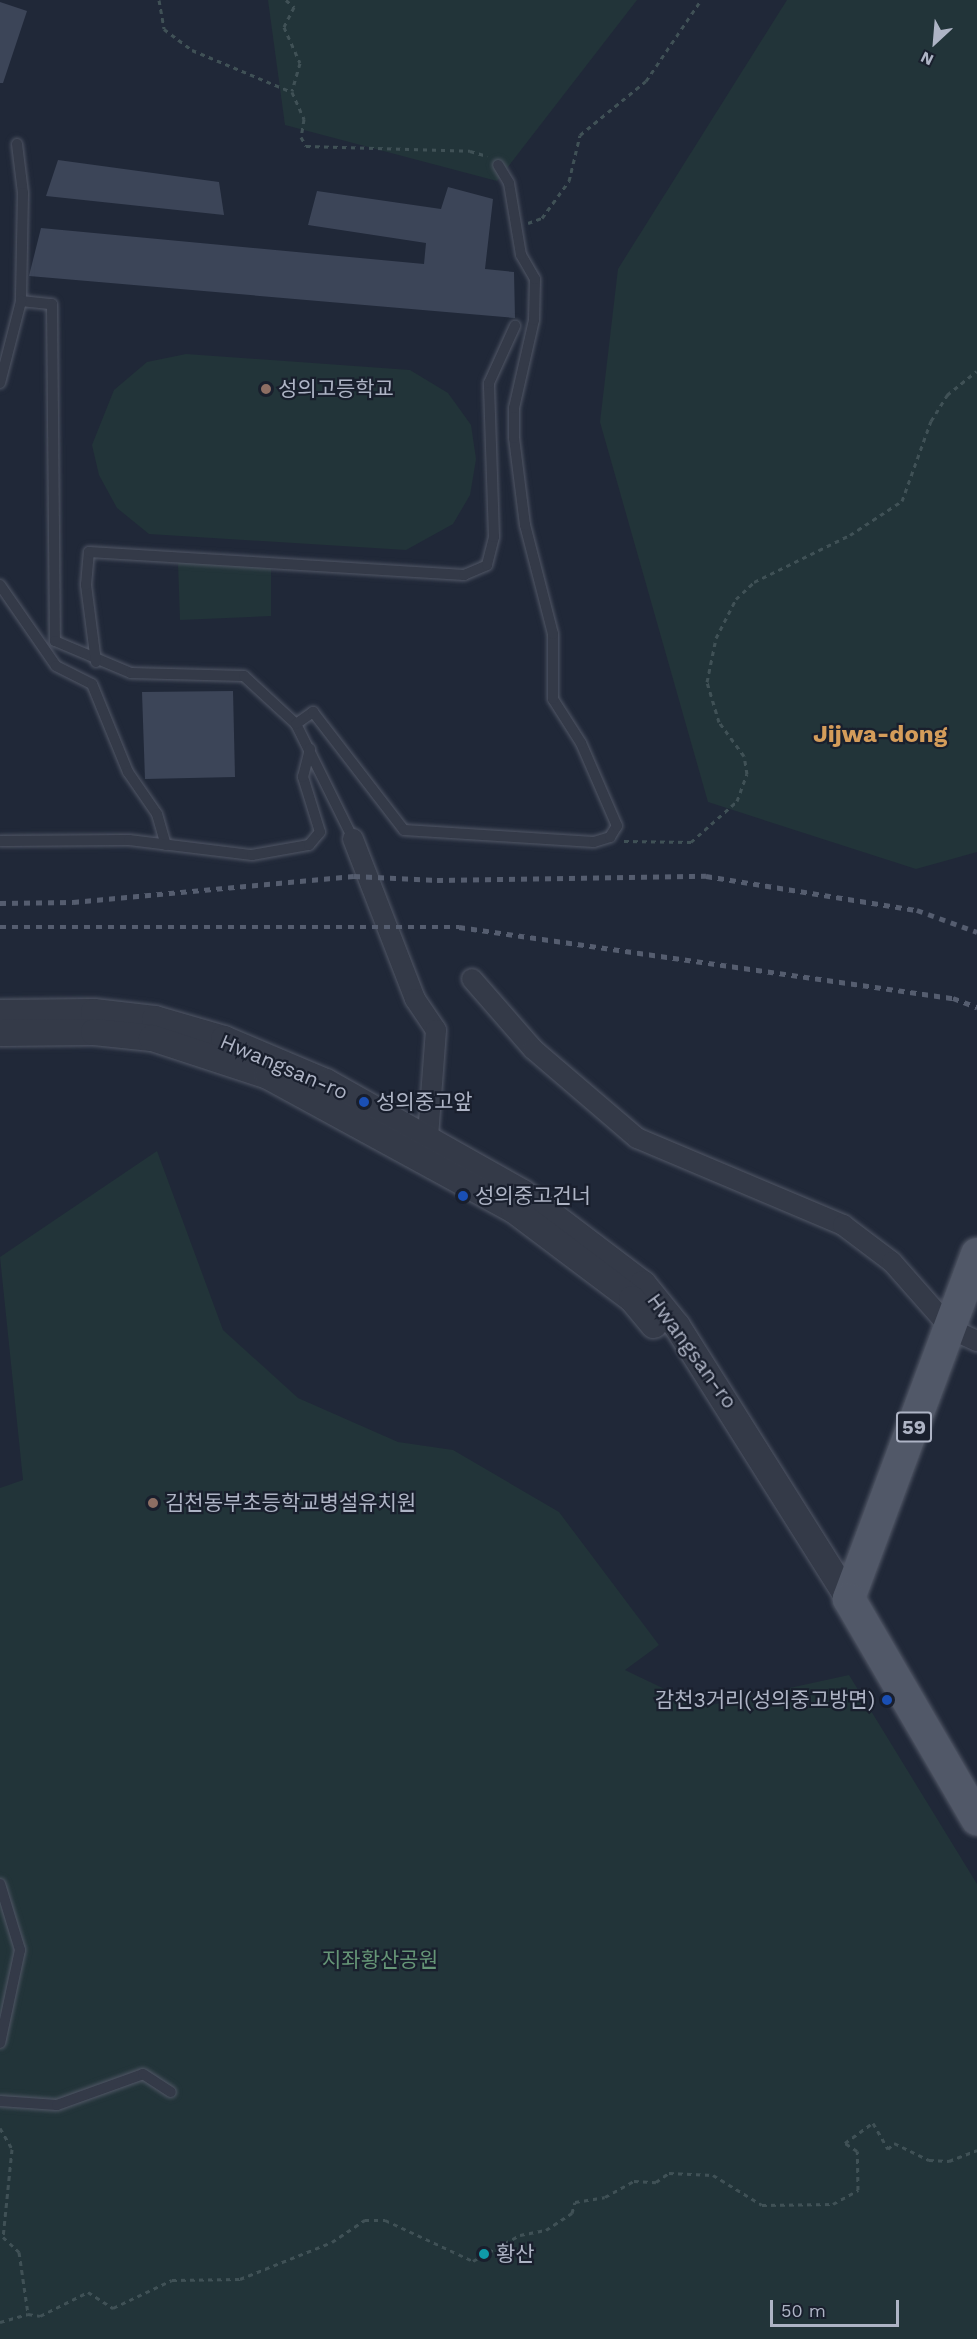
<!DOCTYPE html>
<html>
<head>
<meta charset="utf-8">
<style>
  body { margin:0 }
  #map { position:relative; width:977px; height:2339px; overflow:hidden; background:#202838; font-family:"Work Sans","Noto Sans KR",sans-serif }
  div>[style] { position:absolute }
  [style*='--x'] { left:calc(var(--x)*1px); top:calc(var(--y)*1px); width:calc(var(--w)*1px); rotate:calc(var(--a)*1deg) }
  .green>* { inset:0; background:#223439 }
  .building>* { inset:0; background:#3c4558 }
  .path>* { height:3px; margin-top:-1.5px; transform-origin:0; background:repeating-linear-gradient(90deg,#405156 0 4.5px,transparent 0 9px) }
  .roads { filter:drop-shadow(0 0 2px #515766) drop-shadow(0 0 2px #515766) }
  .service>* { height:10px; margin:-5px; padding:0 5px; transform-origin:5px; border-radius:5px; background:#343a48 }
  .minor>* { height:20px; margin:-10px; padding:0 10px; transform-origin:10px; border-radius:10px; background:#343a48 }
  .tertiary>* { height:26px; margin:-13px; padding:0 13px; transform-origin:13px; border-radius:13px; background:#343a48 }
  .primary>* { height:32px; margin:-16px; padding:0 16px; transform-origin:16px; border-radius:16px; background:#515868 }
  .rail>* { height:4.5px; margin-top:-2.25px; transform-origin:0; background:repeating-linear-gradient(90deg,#555d6f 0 6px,transparent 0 12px) }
  .dots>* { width:16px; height:16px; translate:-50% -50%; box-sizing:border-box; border:3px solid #191f2d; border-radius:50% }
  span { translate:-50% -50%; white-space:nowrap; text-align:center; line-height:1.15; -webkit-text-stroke:4.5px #191f2d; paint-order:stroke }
  .shield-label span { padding:2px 4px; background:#191f2d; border:2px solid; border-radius:4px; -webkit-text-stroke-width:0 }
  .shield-label { font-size:20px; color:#aeb4c5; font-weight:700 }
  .poi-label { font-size:21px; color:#aeb4c5 }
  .left { translate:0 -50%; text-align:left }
  .right { translate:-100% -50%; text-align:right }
  .street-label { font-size:21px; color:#aeb4c5 }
  .park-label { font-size:21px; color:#659576 }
  .quarter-label { font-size:24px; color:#d49c5a; font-weight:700 }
  .north { position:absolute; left:905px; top:12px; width:60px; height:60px; -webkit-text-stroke:4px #191f2d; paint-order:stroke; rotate:206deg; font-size:16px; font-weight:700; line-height:24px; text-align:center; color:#aeb4c5 }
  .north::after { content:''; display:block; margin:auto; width:21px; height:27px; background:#aeb4c5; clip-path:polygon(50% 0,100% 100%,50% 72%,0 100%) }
  .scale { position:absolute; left:770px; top:2300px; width:129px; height:27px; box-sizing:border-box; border:3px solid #aeb4c5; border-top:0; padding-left:8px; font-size:18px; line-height:21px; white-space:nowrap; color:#aeb4c5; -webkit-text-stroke:4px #191f2d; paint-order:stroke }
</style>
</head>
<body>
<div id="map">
  <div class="green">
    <div style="clip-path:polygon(268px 0,637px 0,497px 181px,285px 125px)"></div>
    <div style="clip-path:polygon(787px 0,977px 0,977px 852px,916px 869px,708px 802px,600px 422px,618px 269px)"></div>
    <div style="clip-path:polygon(186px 354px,410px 370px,448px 393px,471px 425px,476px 459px,470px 495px,453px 524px,406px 550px,149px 534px,117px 508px,99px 475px,92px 445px,114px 390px,147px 362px)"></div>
    <div style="clip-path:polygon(178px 562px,271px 567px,271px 616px,180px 620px)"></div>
    <div style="clip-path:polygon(157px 1151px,223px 1330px,298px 1398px,398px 1442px,453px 1450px,559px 1512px,659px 1645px,625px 1670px,702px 1707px,849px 1675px,977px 1884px,977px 2339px,0 2339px,0 1488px,23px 1480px,0 1257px)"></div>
  </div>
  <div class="building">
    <div style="clip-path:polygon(0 2px,27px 11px,3px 83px,0 83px)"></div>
    <div style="clip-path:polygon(58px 160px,219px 182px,224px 215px,46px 196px)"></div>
    <div style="clip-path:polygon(448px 187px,493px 199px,485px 269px,514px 272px,515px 318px,29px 276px,41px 228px,424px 264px,426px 243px,308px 225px,317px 191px,441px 209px)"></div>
    <div style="clip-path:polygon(233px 691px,235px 777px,145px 779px,142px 692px)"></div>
  </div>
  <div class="path">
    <div style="--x:159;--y:0;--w:29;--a:80"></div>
    <div style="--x:164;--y:29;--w:35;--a:37"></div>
    <div style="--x:192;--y:50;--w:108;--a:22.8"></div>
    <div style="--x:292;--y:92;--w:30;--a:66"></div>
    <div style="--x:304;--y:119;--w:18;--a:99"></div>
    <div style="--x:301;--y:137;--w:10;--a:61"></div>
    <div style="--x:306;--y:146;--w:164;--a:1.7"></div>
    <div style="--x:470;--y:151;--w:18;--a:16"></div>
    <div style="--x:286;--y:0;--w:11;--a:41"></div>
    <div style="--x:294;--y:7;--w:22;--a:117"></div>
    <div style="--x:284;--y:27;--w:39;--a:66"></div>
    <div style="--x:300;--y:63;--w:29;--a:106"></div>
    <div style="--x:528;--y:223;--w:15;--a:-20"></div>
    <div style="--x:542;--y:218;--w:46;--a:-53.9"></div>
    <div style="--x:569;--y:181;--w:47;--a:-76.6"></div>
    <div style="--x:580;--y:135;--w:85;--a:-39.3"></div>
    <div style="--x:646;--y:81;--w:98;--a:-55.8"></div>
    <div style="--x:624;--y:841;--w:67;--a:0.9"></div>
    <div style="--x:691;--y:842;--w:62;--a:-41.7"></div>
    <div style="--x:737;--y:801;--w:29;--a:-70"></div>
    <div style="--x:747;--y:774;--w:18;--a:-99"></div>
    <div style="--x:744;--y:756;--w:42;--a:-126.3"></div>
    <div style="--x:719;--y:722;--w:42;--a:-106.7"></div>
    <div style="--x:707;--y:682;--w:45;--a:-78.4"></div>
    <div style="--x:716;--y:638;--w:44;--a:-62.9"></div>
    <div style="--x:736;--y:599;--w:25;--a:-43"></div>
    <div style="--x:754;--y:582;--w:107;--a:-26.1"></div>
    <div style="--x:850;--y:535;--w:62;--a:-33.2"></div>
    <div style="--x:902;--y:501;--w:85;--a:-70.1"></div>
    <div style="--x:931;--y:421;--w:31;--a:-58"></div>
    <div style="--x:947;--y:395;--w:38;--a:-39"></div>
    <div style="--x:0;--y:2128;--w:24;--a:60"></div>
    <div style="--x:12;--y:2149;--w:88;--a:95.8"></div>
    <div style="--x:3;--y:2237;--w:22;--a:43"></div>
    <div style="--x:19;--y:2252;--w:63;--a:81.7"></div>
    <div style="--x:28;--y:2314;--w:12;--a:9"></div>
    <div style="--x:40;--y:2316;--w:54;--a:-26.6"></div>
    <div style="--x:88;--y:2292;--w:30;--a:33"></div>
    <div style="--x:113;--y:2308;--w:65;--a:-25.4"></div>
    <div style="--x:172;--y:2280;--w:68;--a:-0.8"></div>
    <div style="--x:240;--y:2279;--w:99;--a:-21.9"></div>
    <div style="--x:332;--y:2242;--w:40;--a:-34"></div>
    <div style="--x:365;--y:2220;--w:20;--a:0"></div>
    <div style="--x:385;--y:2220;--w:97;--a:25"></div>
    <div style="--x:473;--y:2261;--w:54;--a:-29"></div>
    <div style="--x:520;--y:2235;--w:26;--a:-11"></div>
    <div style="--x:546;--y:2230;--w:31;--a:-33"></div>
    <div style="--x:572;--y:2213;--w:11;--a:-75"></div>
    <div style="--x:575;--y:2202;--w:30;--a:-9"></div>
    <div style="--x:605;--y:2197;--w:33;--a:-29"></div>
    <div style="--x:634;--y:2181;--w:22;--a:3"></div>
    <div style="--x:656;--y:2182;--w:16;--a:-35"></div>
    <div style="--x:669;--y:2173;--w:44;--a:2.6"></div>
    <div style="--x:713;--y:2175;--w:57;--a:31.5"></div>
    <div style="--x:762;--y:2205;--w:71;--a:-0.8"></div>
    <div style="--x:833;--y:2204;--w:29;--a:-29"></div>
    <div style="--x:858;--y:2190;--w:39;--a:-91"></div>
    <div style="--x:857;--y:2151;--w:14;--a:-146"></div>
    <div style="--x:845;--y:2143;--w:34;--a:-36"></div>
    <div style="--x:873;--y:2123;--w:30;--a:60"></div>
    <div style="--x:888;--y:2149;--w:8;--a:-45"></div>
    <div style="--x:894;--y:2143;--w:39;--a:26"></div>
    <div style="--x:929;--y:2160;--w:20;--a:3"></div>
    <div style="--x:949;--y:2161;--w:30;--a:-21"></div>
    <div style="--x:0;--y:2322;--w:29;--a:-16"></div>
  </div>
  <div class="roads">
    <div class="service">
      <div style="--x:17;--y:144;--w:49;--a:83"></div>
      <div style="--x:23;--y:193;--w:108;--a:91.1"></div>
      <div style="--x:21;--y:301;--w:31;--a:6"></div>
      <div style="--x:52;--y:304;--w:337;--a:89.5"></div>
      <div style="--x:55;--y:641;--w:82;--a:22.8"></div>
      <div style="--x:131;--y:673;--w:113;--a:1.5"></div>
      <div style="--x:244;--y:676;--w:71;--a:42.7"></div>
      <div style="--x:296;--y:724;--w:128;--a:63.6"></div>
      <div style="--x:0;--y:383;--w:85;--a:-75.6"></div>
      <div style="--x:0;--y:585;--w:98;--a:55.3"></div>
      <div style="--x:56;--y:666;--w:40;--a:26.6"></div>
      <div style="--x:92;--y:684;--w:95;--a:67.8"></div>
      <div style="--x:128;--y:772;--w:51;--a:55.4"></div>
      <div style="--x:157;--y:814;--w:32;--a:74"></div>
      <div style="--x:96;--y:662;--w:78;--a:-97.4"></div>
      <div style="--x:86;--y:585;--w:33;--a:-85"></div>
      <div style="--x:89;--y:552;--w:376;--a:3.5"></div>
      <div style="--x:464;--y:575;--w:25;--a:-23"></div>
      <div style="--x:487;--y:565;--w:29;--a:-76"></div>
      <div style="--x:494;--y:537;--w:154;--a:-91.9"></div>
      <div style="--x:489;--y:383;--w:63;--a:-65.5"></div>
      <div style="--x:296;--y:724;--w:21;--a:-35"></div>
      <div style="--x:313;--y:712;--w:149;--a:52.4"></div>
      <div style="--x:404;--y:830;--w:190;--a:3.6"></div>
      <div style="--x:594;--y:842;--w:17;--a:-17"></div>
      <div style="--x:610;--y:837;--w:13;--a:-58"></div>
      <div style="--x:617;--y:826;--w:90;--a:-113.4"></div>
      <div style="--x:581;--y:743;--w:52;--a:-122.5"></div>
      <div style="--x:553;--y:699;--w:65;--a:-90"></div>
      <div style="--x:553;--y:634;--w:113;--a:-104.4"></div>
      <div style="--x:525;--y:525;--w:88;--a:-97.2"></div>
      <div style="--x:514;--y:438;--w:30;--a:-90"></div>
      <div style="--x:514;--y:408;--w:90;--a:-77.2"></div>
      <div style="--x:534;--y:320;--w:41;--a:-88.6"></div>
      <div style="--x:535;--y:279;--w:28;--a:-120"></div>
      <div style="--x:521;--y:255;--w:73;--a:-99.5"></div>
      <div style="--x:509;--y:183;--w:21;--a:-121"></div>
      <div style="--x:0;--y:841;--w:129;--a:-0.4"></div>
      <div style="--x:129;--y:840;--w:124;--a:7"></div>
      <div style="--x:252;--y:855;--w:58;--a:-10"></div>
      <div style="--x:309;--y:845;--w:17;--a:-50"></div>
      <div style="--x:320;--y:832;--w:58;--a:-107.2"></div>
      <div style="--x:303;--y:777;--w:29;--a:-76"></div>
      <div style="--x:0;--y:1884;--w:69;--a:73.1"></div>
      <div style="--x:20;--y:1950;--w:95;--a:102.1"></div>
      <div style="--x:0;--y:2101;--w:57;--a:4"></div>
      <div style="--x:57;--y:2105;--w:91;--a:-19.8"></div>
      <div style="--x:143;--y:2074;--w:33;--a:33"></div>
    </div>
    <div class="minor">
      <div style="--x:353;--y:839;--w:172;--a:68.8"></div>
      <div style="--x:415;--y:999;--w:37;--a:56"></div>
      <div style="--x:436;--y:1030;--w:107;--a:94.3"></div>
      <div style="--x:472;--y:979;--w:93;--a:48.9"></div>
      <div style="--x:533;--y:1049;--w:137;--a:40.6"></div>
      <div style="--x:637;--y:1138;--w:224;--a:22.9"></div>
      <div style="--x:843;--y:1225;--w:61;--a:37.1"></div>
      <div style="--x:892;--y:1262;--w:89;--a:48.6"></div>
      <div style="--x:951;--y:1329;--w:29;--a:25"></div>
    </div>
    <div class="tertiary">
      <div style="--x:0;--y:1013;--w:94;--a:-0.6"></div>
      <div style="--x:94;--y:1012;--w:61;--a:6.5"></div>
      <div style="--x:155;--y:1019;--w:72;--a:16.2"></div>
      <div style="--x:224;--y:1039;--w:111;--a:22.9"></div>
      <div style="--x:326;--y:1082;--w:226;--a:29.4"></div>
      <div style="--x:523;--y:1193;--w:151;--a:37.2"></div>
      <div style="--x:643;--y:1284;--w:54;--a:51"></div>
      <div style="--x:677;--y:1326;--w:323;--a:57.8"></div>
      <div style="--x:0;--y:1033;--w:94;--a:-0.6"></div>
      <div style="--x:94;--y:1032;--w:58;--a:5.9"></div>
      <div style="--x:152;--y:1038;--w:122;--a:18.1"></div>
      <div style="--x:268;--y:1076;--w:280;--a:28.6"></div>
      <div style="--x:514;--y:1210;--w:148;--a:37"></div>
      <div style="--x:632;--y:1299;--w:34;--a:50"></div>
    </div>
    <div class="primary">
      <div style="--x:977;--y:1254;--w:368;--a:110.4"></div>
      <div style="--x:849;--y:1599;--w:255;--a:59.8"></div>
    </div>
  </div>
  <div class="rail">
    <div style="--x:0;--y:903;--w:73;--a:-0.8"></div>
    <div style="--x:73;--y:902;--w:282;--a:-5.3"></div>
    <div style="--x:354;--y:876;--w:83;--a:2.8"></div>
    <div style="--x:437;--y:880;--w:269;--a:-0.9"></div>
    <div style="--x:706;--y:876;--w:214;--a:9.2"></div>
    <div style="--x:917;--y:910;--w:64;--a:20.1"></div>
    <div style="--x:0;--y:927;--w:459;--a:0"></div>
    <div style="--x:459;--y:927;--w:499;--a:8.2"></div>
    <div style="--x:953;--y:998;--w:26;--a:21"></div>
  </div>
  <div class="dots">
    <div style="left:266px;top:389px;background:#8d6e63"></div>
    <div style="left:364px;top:1102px;background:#1a4fb4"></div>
    <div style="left:463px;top:1196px;background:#1a4fb4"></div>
    <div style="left:153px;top:1503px;background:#8d6e63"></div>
    <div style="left:887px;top:1700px;background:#1a4fb4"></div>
    <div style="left:484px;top:2254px;background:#0f9aa8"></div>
  </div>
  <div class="shield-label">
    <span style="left:914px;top:1427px">59</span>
  </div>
  <div class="poi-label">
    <span class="left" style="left:278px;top:389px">성의고등학교</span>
    <span class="left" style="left:376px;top:1102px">성의중고앞</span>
    <span class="left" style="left:475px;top:1196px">성의중고건너</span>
    <span class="left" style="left:165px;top:1503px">김천동부초등학교병설유치원</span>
    <span class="right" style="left:875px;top:1700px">감천3거리(성의중고방면)</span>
    <span class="left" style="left:496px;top:2254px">황산</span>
  </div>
  <div class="street-label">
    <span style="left:284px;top:1067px;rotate:23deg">Hwangsan-ro</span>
    <span style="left:692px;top:1351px;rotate:54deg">Hwangsan-ro</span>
  </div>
  <div class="park-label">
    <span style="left:380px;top:1960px">지좌황산공원</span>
  </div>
  <div class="quarter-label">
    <span style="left:880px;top:735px">Jijwa-dong</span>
  </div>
  <div class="north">N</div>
  <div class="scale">50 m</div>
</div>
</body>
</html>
